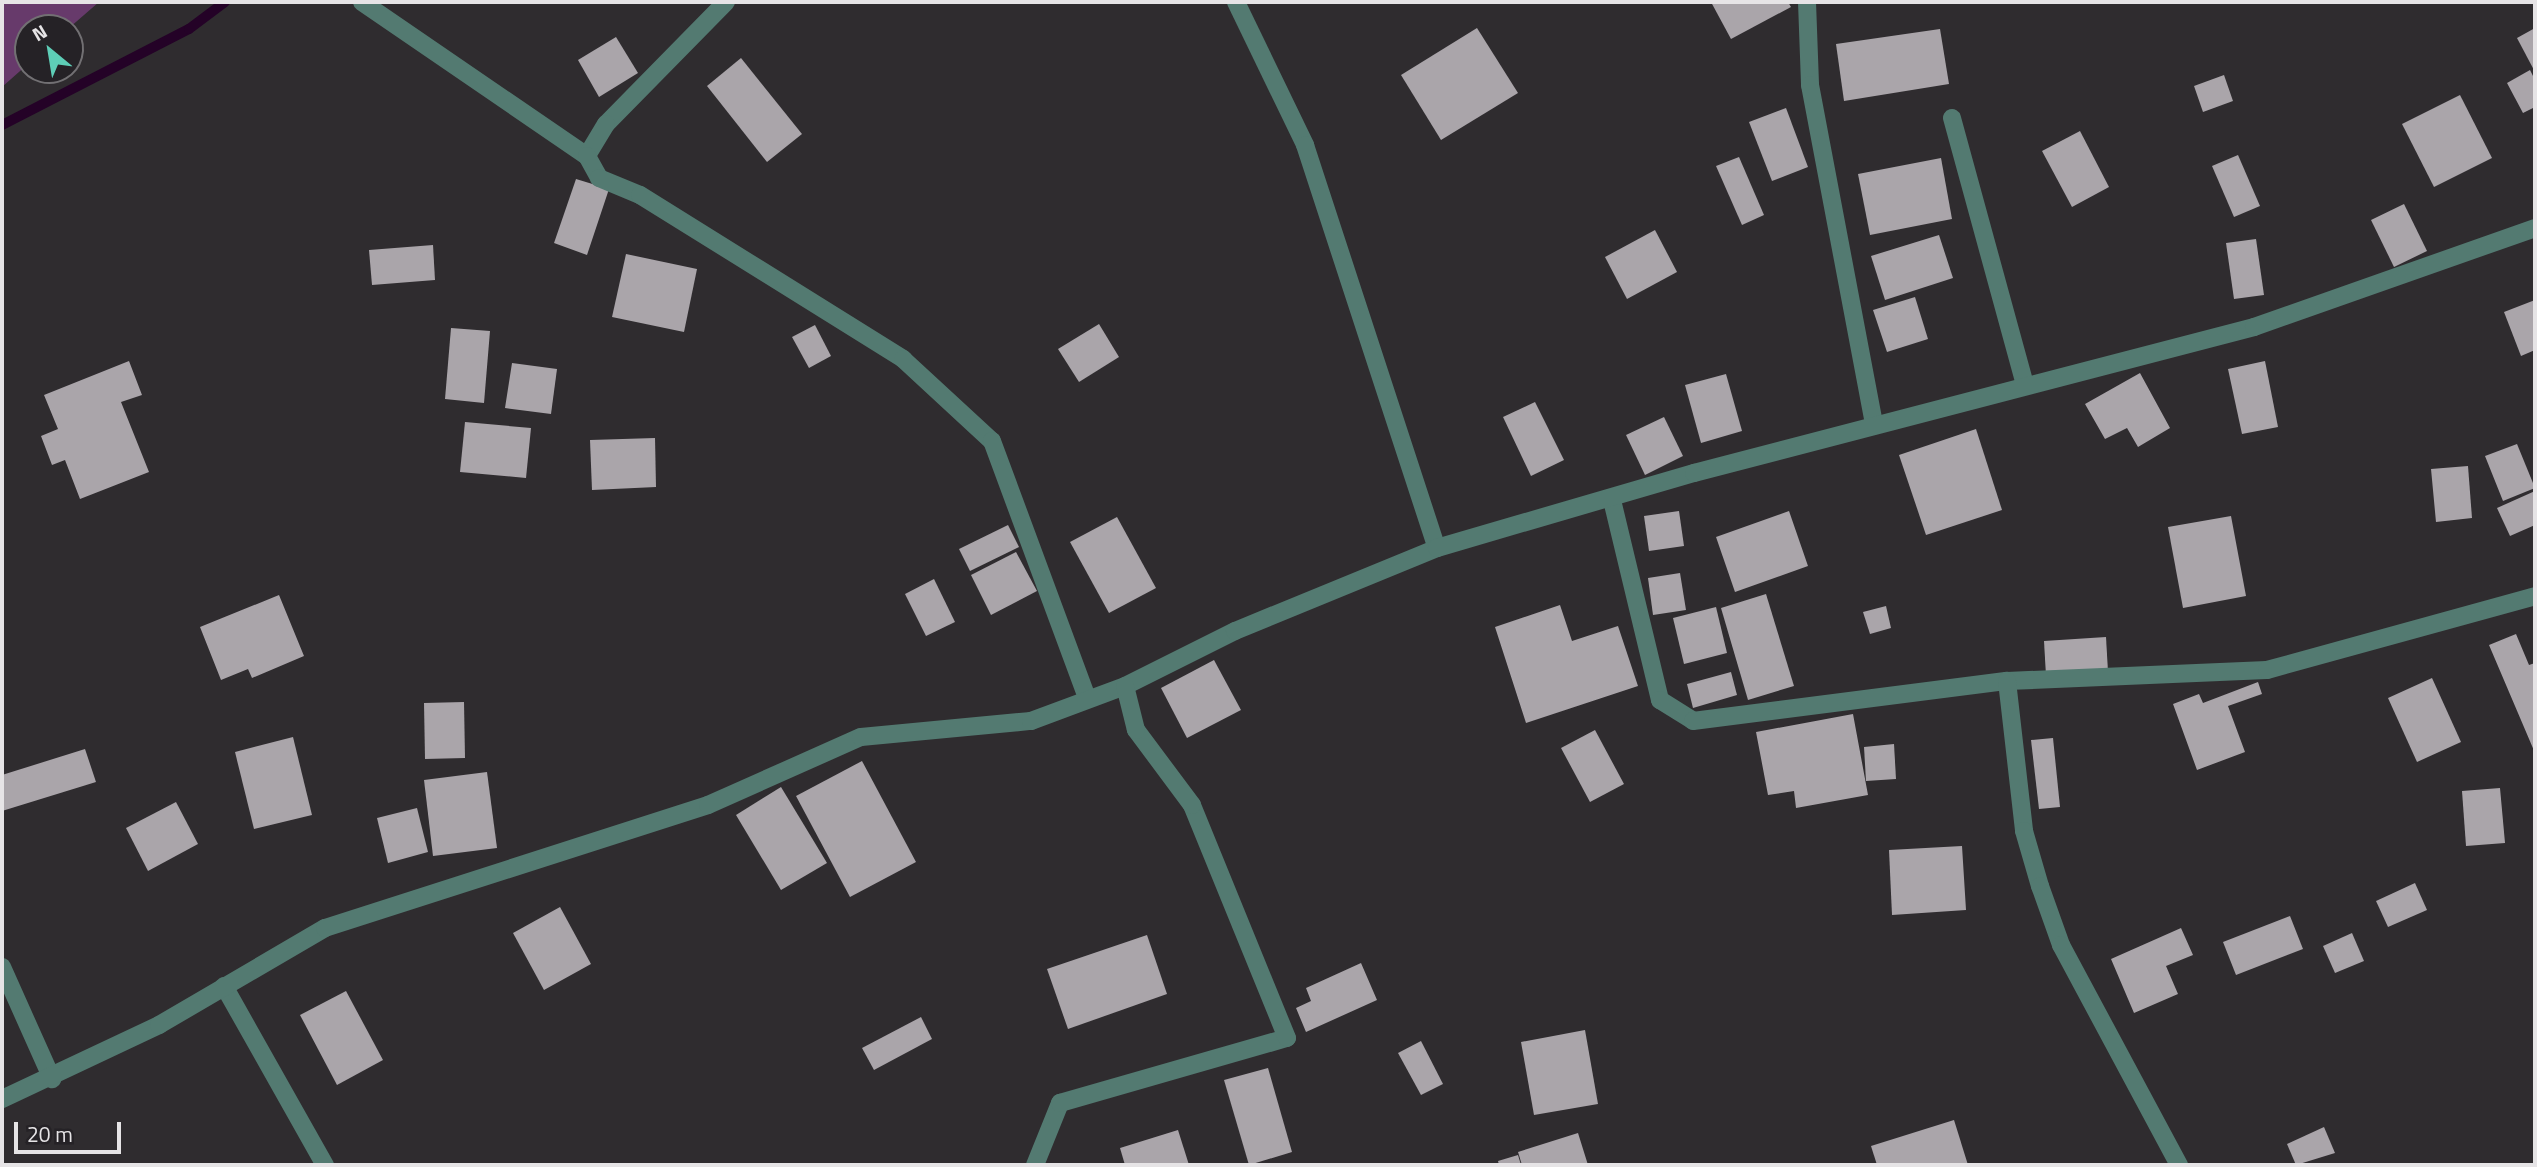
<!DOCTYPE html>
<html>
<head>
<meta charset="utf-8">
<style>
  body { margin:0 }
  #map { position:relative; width:2537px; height:1167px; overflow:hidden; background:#2f2c2f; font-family:"Titillium Web",sans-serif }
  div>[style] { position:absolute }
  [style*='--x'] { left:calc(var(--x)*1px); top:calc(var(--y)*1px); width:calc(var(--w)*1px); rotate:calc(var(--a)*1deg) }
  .green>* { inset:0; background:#673a6b }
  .stream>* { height:10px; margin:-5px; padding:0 5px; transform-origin:5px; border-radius:5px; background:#240227 }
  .building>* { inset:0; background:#aaa5aa }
  .minor>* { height:18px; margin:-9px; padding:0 9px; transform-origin:9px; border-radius:9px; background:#537a71 }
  span { translate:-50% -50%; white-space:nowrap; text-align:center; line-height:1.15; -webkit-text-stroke:7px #252226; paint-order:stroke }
  .frame { position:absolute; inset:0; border:4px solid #e6e4e6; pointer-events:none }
  .north { position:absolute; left:14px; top:14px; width:70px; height:70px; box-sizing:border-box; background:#252226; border:2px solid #727073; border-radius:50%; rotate:330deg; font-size:19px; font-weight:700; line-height:28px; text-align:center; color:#e6e4e6 }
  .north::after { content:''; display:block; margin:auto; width:24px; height:32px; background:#5eceb7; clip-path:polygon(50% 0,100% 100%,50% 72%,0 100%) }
  .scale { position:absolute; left:14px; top:1122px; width:107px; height:32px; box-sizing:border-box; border:4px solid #e6e4e6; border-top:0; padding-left:9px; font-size:21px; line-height:24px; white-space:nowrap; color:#e6e4e6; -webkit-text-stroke:5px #252226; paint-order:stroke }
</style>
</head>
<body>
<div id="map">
  <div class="green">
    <div style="clip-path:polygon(2px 2px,99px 2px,69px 28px,28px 28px,28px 64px,2px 87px)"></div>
  </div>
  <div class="stream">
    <div style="--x:2;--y:125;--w:210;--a:-27.2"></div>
    <div style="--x:189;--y:29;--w:45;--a:-36.9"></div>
  </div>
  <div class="building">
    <div style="clip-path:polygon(1711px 2px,1788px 2px,1791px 7px,1731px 39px)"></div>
    <div style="clip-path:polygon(1477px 28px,1518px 93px,1441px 140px,1401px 75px)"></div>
    <div style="clip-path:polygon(2535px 28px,2535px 72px,2517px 38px)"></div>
    <div style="clip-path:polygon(1940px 29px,1949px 84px,1844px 101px,1836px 44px)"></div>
    <div style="clip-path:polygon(616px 37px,638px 73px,599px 97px,578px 60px)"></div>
    <div style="clip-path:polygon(741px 58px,802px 134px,767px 162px,707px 86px)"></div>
    <div style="clip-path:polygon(2530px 70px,2535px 80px,2535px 107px,2523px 113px,2507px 83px)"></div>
    <div style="clip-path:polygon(2224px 75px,2233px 101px,2203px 112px,2194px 86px)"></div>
    <div style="clip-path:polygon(2460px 95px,2492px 158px,2434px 187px,2402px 124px)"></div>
    <div style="clip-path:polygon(1786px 108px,1808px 167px,1772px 181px,1749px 122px)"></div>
    <div style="clip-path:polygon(2080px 131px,2109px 187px,2072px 207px,2042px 151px)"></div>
    <div style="clip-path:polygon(2238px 155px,2260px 206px,2234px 217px,2212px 166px)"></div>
    <div style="clip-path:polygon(1739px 157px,1764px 215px,1742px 225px,1716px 166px)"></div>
    <div style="clip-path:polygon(1941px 158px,1952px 219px,1870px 235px,1858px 174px)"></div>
    <div style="clip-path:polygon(576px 179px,609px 189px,587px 255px,554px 243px)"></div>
    <div style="clip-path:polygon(2404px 204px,2427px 251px,2394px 267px,2371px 220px)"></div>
    <div style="clip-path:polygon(1655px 230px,1677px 272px,1627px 299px,1605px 257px)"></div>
    <div style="clip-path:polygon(1939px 235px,1953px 278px,1885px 300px,1871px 256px)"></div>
    <div style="clip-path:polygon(2256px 239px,2264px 295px,2234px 299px,2226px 243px)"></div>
    <div style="clip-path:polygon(433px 245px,435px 280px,372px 285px,369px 250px)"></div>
    <div style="clip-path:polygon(626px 254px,697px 269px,684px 332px,612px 317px)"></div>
    <div style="clip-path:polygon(1915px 297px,1928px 339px,1887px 352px,1873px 310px)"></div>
    <div style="clip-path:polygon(2535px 300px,2535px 350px,2521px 356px,2504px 312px)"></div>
    <div style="clip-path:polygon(1099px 324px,1119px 357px,1079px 382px,1058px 349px)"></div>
    <div style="clip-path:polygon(815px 325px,831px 356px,809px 368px,792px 337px)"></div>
    <div style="clip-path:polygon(451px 328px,490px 331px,484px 403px,445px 399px)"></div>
    <div style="clip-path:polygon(129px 361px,142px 395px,121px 402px,149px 472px,80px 499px,65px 460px,52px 465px,41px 436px,58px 429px,44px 395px)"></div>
    <div style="clip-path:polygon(2265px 361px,2278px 427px,2242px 434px,2228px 369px)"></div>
    <div style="clip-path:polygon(512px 363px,557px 369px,551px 414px,505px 408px)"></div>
    <div style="clip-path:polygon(2140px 373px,2170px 428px,2138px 447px,2127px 428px,2105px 439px,2085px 404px)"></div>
    <div style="clip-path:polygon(1726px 374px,1742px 431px,1701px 443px,1685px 385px)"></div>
    <div style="clip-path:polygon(1535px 402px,1564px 460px,1531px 476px,1503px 417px)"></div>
    <div style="clip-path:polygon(1664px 417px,1683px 456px,1645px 475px,1626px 435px)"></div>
    <div style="clip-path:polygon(465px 422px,531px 428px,526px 478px,460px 472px)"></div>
    <div style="clip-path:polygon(1976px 429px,2002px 510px,1926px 535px,1899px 455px)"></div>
    <div style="clip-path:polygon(655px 438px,656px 487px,592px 490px,590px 440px)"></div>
    <div style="clip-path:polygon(2517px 444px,2535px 488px,2503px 501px,2485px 456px)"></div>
    <div style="clip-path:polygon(2468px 466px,2472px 518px,2436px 522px,2431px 469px)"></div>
    <div style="clip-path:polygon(2535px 491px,2535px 525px,2510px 536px,2497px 508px)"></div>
    <div style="clip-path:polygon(1679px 511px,1684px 546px,1649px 551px,1644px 516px)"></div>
    <div style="clip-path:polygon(1789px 511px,1808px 566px,1735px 592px,1716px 537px)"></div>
    <div style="clip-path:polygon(2231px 516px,2246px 596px,2183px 608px,2168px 527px)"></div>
    <div style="clip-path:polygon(1117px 517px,1156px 588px,1109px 613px,1070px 542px)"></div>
    <div style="clip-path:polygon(1008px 525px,1019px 547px,970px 571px,959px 549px)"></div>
    <div style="clip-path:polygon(1016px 552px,1037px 591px,991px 615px,971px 575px)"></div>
    <div style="clip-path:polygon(1680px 573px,1686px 610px,1653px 615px,1648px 578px)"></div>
    <div style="clip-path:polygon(934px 579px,955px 622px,926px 636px,905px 594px)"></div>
    <div style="clip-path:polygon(1766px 594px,1794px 686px,1748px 700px,1721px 608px)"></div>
    <div style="clip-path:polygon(279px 595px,304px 656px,252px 678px,248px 669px,221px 680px,200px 627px)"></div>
    <div style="clip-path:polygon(1560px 605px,1572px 641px,1618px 626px,1638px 686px,1526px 723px,1495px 627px)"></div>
    <div style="clip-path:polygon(1886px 606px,1891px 628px,1870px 634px,1863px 612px)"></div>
    <div style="clip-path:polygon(1716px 607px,1727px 653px,1684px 664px,1673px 618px)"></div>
    <div style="clip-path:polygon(2516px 634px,2529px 665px,2535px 663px,2535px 753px,2489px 645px)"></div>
    <div style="clip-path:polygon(2106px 637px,2108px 672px,2046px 676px,2044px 641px)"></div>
    <div style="clip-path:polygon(1214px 660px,1241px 710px,1187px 738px,1161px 688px)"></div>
    <div style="clip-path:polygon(1731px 672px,1737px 695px,1693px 708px,1687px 684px)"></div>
    <div style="clip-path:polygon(2432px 678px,2461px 742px,2417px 762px,2388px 698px)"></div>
    <div style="clip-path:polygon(2258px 682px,2262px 694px,2228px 706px,2245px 752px,2197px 770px,2173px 704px,2199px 694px,2203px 703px)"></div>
    <div style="clip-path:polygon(464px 702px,465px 758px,425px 759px,424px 703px)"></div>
    <div style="clip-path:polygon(1853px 714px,1868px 795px,1796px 808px,1794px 791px,1768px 795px,1756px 732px)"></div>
    <div style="clip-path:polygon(1595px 730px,1624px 784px,1590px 802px,1561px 748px)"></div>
    <div style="clip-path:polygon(293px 737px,312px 815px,254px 829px,235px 752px)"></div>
    <div style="clip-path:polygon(2053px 738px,2060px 807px,2039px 809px,2031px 740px)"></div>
    <div style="clip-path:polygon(1894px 744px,1896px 779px,1866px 781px,1864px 747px)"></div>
    <div style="clip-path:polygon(85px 749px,96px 782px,2px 811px,2px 775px)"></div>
    <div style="clip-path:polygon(862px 761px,916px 862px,850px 897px,796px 796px)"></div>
    <div style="clip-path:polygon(487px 772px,497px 848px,433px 856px,424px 780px)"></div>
    <div style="clip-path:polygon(781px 787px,827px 863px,781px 890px,736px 815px)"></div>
    <div style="clip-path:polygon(2500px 788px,2505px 843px,2466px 846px,2462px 791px)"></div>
    <div style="clip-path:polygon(176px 802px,198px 844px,148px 871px,126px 828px)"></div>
    <div style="clip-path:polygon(417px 808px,428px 852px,388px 863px,377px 818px)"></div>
    <div style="clip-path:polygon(1962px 846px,1966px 910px,1892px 915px,1889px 850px)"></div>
    <div style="clip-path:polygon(2415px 883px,2427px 910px,2388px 927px,2376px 901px)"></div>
    <div style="clip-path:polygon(560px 907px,591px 964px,544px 990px,513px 933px)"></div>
    <div style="clip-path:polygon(2290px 916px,2303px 949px,2236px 975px,2223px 942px)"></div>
    <div style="clip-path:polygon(2181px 928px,2193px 955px,2166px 966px,2178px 994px,2134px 1013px,2111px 959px)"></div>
    <div style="clip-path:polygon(2352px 933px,2364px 961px,2335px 973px,2323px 946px)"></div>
    <div style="clip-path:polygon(1147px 935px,1167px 994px,1068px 1029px,1047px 969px)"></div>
    <div style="clip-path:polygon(1361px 963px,1377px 1000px,1306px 1032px,1296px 1008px,1311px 1001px,1306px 988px)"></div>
    <div style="clip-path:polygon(346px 991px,383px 1060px,337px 1085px,300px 1015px)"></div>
    <div style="clip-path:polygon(921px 1017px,932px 1039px,874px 1070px,862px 1048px)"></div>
    <div style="clip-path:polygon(1585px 1030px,1598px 1104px,1534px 1115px,1521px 1042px)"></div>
    <div style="clip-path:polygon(1421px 1041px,1443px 1084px,1421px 1095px,1398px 1053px)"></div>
    <div style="clip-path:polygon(1268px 1068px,1292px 1152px,1249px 1165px,1224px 1080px)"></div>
    <div style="clip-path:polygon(1954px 1120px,1968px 1165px,1877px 1165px,1871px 1146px)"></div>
    <div style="clip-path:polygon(2324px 1127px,2335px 1153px,2296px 1165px,2287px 1144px)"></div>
    <div style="clip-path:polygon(1178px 1130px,1189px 1165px,1125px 1165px,1120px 1148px)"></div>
    <div style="clip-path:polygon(1578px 1133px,1588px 1165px,1522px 1165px,1518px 1152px)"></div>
    <div style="clip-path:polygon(1518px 1155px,1521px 1165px,1499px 1165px,1498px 1161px)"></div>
  </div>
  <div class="minor">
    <div style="--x:362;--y:2;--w:273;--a:34.4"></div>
    <div style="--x:726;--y:2;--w:171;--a:134.5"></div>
    <div style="--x:606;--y:124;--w:37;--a:121"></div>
    <div style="--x:587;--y:156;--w:25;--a:61"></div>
    <div style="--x:599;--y:178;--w:44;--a:22.5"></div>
    <div style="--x:640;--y:195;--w:310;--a:31.9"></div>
    <div style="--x:903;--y:359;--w:121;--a:42.7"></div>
    <div style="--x:992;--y:441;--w:274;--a:69.7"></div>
    <div style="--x:1236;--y:2;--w:159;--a:64.2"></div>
    <div style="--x:1305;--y:145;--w:424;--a:71.9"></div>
    <div style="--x:1807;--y:2;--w:83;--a:87.9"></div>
    <div style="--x:1810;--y:85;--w:346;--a:79.3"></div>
    <div style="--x:1952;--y:118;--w:276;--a:74.7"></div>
    <div style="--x:1612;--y:500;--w:206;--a:76.5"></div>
    <div style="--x:1660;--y:700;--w:39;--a:32"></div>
    <div style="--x:1693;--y:721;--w:317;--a:-7.3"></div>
    <div style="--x:2007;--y:681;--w:260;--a:-2.4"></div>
    <div style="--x:2267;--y:670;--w:278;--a:-15.4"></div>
    <div style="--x:2007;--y:681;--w:151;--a:83.5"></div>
    <div style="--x:2024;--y:831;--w:57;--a:73.8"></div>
    <div style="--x:2040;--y:886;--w:63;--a:70.4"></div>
    <div style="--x:2061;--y:945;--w:250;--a:61.8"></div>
    <div style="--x:2;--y:967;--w:123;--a:65.9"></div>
    <div style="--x:224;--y:986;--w:206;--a:60.6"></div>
    <div style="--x:2;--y:1099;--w:174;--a:-25.2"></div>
    <div style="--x:159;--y:1025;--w:192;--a:-30.3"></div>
    <div style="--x:325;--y:928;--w:402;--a:-17.8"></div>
    <div style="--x:708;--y:805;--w:167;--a:-24"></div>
    <div style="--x:861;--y:737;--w:171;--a:-5.4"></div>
    <div style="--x:1031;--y:721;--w:100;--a:-20.4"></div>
    <div style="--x:1125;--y:686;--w:123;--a:-26.6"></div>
    <div style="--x:1235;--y:631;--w:218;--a:-22.3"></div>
    <div style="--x:1437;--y:548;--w:268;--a:-16.3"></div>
    <div style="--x:1694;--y:473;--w:579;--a:-14.61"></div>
    <div style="--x:2254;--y:327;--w:298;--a:-19.4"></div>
    <div style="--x:1035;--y:1165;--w:67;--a:-68"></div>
    <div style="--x:1060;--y:1103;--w:236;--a:-16"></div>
    <div style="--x:1287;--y:1038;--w:252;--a:-112.2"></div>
    <div style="--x:1192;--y:805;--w:94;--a:-126.7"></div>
    <div style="--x:1136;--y:730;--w:45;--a:-104"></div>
  </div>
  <div class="frame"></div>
  <div class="north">N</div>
  <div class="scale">20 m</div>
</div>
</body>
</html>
